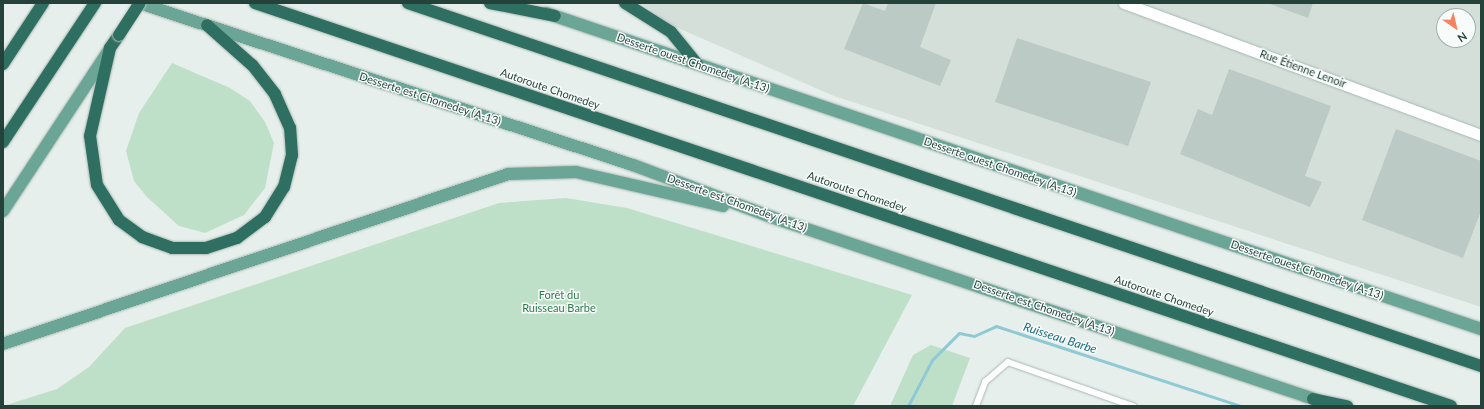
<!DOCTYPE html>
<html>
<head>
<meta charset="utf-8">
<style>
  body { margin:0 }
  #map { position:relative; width:1484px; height:409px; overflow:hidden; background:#e6efeb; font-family:Lato,sans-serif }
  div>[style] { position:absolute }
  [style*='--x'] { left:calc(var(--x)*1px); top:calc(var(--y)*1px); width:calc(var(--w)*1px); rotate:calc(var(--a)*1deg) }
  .built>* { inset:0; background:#d4dfda }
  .green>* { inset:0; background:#bfe0c8 }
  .stream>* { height:3px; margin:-1.5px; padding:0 1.5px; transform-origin:1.5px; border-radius:1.5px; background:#8ec9d4 }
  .building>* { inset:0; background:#bbcac4 }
  .roads { filter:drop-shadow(0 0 1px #a8b8b2) drop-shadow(0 0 1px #a8b8b2) }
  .lane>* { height:5.5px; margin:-2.75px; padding:0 2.75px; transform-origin:2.75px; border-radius:2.75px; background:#fff }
  .street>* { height:11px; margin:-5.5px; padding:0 5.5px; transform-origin:5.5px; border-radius:5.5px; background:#fff }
  .primary>* { height:12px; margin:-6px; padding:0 6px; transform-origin:6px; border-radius:6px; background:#6aa596 }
  .highway>* { height:12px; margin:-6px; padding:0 6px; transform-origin:6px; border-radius:6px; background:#2f6f62 }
  .bridges { filter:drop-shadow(0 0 1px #c2cac8) drop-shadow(0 0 1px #c2cac8) }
  .highway-bridge>* { height:12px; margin:-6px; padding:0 6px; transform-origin:6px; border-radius:6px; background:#2f6f62 }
  span { translate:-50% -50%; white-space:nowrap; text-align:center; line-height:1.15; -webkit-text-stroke:3px #f7fbf9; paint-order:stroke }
  .street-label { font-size:11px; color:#24423a }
  .park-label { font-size:11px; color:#2d7a4b }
  .water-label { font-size:12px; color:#1c6f80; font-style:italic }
  .frame { position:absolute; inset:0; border:4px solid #24423a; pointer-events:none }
  .north { position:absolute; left:1436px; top:8px; width:40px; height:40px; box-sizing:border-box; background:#f7fbf9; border:1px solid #a3b1ad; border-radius:50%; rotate:146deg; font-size:11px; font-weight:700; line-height:16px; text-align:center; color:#24423a }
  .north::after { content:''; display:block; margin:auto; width:14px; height:18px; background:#f4845f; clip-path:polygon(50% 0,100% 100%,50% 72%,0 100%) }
</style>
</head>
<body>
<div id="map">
  <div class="built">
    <div style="clip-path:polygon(evenodd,641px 3px,1481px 3px,1481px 307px,834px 96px,671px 25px,641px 3px,1444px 16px,1468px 16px,1468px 40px,1444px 40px,1444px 16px)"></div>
  </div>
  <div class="green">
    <div style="clip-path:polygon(172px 63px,230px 88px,250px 101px,265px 122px,274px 143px,265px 188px,244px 215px,205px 233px,179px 226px,147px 197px,134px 181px,126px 151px,139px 113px)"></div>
    <div style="clip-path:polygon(566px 198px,627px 208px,912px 295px,853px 406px,3px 406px,57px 389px,89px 367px,125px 328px,499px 203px)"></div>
    <div style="clip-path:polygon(931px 345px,970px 358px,952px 406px,890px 406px,913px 355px)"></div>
  </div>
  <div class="stream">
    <div style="--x:908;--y:406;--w:52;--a:-62.4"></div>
    <div style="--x:932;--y:360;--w:38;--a:-45"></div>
    <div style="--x:959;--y:333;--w:15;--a:11"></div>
    <div style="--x:974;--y:336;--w:24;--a:-24"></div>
    <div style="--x:996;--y:326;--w:258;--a:18.1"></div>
  </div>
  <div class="building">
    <div style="clip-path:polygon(863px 3px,885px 11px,888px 3px,936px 3px,920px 47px,951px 60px,940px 86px,844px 49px)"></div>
    <div style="clip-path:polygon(1267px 3px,1313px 3px,1308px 18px)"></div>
    <div style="clip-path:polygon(1017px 38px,1151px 82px,1128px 146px,995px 102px)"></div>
    <div style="clip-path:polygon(1229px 69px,1331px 106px,1305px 176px,1322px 182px,1310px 207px,1180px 154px,1198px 109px,1212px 115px)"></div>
    <div style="clip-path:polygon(1396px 129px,1481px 161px,1481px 211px,1463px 258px,1362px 220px)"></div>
  </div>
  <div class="roads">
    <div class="lane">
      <div style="--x:976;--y:406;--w:26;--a:-69"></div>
      <div style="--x:985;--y:382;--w:30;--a:-41"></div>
      <div style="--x:1008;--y:362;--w:133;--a:19.4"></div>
    </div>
    <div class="street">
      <div style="--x:1124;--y:3;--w:381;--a:20.3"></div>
    </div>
    <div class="primary">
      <div style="--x:139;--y:3;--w:520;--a:18.16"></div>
      <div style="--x:633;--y:165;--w:147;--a:20.6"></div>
      <div style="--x:771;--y:217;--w:582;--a:18.53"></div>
      <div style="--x:546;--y:13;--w:987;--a:18.67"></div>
      <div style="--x:3;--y:211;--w:193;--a:-56.6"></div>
      <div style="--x:3;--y:344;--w:533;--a:-18.6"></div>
      <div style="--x:508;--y:174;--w:68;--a:-1.7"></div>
      <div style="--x:576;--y:172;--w:151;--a:13"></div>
    </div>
    <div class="highway">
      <div style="--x:255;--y:3;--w:1262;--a:18.62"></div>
      <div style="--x:408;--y:3;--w:1133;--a:18.69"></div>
      <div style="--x:490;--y:3;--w:66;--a:11.3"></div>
      <div style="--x:625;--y:3;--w:54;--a:32.2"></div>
      <div style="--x:671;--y:32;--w:41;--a:50.9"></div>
      <div style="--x:119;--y:35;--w:16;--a:125"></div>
      <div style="--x:110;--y:48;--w:90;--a:102.8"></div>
      <div style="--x:90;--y:136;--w:49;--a:81.9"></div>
      <div style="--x:97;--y:185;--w:41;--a:57.8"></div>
      <div style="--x:119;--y:220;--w:29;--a:36"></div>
      <div style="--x:142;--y:237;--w:32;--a:20"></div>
      <div style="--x:172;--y:248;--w:34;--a:0"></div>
      <div style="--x:206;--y:248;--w:33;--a:-18"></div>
      <div style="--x:237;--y:238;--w:35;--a:-37"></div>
      <div style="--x:265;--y:217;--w:36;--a:-58"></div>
      <div style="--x:284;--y:187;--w:33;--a:-76"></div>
      <div style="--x:292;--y:155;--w:27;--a:-94"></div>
      <div style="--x:290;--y:128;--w:37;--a:-114"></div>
      <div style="--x:275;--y:94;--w:37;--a:-128"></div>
      <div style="--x:252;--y:65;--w:60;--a:-138.4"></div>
      <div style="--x:3;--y:64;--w:73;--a:-56.7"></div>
      <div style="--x:3;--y:142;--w:167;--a:-56.5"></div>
      <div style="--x:1313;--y:399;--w:35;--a:12"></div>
    </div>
  </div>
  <div class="bridges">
    <div class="highway-bridge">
      <div style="--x:119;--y:35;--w:38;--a:-57"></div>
    </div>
  </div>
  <div class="street-label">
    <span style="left:693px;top:63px;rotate:19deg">Desserte ouest Chomedey (A-13)</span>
    <span style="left:1303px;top:69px;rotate:20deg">Rue Étienne Lenoir</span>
    <span style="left:550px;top:89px;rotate:19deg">Autoroute Chomedey</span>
    <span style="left:430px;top:99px;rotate:18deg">Desserte est Chomedey (A-13)</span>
    <span style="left:1000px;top:167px;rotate:19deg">Desserte ouest Chomedey (A-13)</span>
    <span style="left:857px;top:192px;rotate:19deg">Autoroute Chomedey</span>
    <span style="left:737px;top:203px;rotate:20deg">Desserte est Chomedey (A-13)</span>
    <span style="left:1307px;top:270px;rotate:19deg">Desserte ouest Chomedey (A-13)</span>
    <span style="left:1164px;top:296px;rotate:19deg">Autoroute Chomedey</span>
    <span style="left:1044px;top:308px;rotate:19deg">Desserte est Chomedey (A-13)</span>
  </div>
  <div class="park-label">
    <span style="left:559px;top:302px">Forêt du<br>Ruisseau Barbe</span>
  </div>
  <div class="water-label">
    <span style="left:1060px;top:338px;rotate:18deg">Ruisseau Barbe</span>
  </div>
  <div class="frame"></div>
  <div class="north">N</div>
</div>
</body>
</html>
